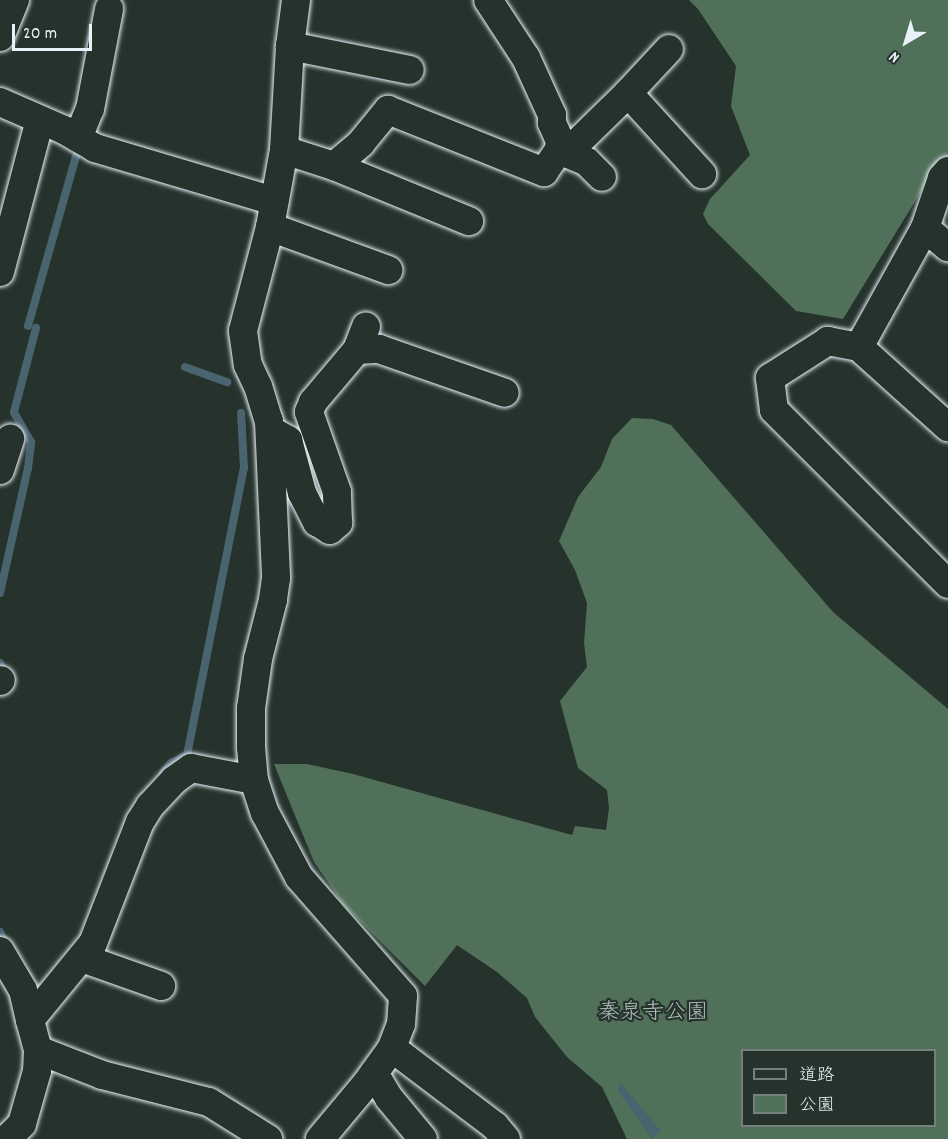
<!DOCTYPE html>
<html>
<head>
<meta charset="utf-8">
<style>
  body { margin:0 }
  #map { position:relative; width:948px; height:1139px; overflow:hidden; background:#26332d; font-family:Dekko,"Klee One",sans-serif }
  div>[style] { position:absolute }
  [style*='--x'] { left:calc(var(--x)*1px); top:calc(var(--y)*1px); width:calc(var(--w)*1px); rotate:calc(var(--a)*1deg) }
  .green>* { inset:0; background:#517059 }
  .water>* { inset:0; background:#4a646f }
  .stream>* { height:8px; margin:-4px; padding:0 4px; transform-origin:4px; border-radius:4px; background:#4a646f }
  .roads { filter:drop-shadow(0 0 2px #e8f1f8) drop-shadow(0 0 2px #e8f1f8) }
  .minor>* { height:28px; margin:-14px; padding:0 14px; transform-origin:14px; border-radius:14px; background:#26332d }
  span { translate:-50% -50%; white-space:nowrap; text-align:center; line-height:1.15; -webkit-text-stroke:4.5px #26332d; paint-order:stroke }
  .park-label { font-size:22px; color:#acbdb8 }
  .legend { position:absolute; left:741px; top:1049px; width:195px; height:78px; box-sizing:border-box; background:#26332d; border:2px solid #747f7e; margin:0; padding:8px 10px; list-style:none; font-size:18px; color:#e8f1f8 }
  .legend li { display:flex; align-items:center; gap:12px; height:30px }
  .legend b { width:30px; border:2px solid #747f7e }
  .north { position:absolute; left:876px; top:12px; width:60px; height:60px; -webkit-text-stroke:4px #26332d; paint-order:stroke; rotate:218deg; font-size:16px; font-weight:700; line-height:24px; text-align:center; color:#e8f1f8 }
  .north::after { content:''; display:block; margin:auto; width:21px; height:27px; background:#e8f1f8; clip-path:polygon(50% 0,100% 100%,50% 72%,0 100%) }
  .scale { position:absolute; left:12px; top:24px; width:80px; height:27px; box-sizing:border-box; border:3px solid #e8f1f8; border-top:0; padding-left:8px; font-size:18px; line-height:21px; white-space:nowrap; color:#e8f1f8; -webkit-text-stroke:4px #26332d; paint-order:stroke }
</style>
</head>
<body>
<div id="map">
  <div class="green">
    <div style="clip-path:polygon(689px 0,948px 0,948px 159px,925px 185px,843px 319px,796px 311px,708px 224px,703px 214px,710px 199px,750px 155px,731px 106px,736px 66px,698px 9px)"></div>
    <div style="clip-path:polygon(evenodd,632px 418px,653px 419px,671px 425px,833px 612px,948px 709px,948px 1139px,627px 1139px,602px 1087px,567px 1057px,535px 1017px,527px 998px,497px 972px,457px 945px,425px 986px,343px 904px,314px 862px,274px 764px,307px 764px,353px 774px,572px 835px,575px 826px,606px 830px,609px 808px,607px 790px,578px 768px,560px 701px,587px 667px,584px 643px,587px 603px,575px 570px,559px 541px,578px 497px,601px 467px,612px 439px,632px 418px,742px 1050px,934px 1050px,934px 1126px,742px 1126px,742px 1050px)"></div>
  </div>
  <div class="water">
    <div style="clip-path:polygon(622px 1084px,661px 1131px,652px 1139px,618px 1091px,618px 1085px)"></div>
  </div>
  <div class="stream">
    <div style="--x:28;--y:326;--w:177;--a:-74.2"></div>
    <div style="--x:185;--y:367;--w:45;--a:19.7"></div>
    <div style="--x:0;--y:593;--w:128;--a:-77.4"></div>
    <div style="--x:28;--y:468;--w:26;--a:-83"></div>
    <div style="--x:31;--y:442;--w:34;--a:-120"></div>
    <div style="--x:14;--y:412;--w:87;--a:-75.3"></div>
    <div style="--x:0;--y:663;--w:14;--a:65"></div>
    <div style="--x:163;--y:773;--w:13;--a:-51"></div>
    <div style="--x:171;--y:763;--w:18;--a:-27"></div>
    <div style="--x:187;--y:755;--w:293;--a:-78.8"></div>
    <div style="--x:244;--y:468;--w:55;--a:-93.1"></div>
    <div style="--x:0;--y:932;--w:14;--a:65"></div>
  </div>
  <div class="roads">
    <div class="minor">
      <div style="--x:296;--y:0;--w:46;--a:97.4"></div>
      <div style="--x:290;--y:46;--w:104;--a:93.3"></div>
      <div style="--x:284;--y:150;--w:78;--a:100.3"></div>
      <div style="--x:270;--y:227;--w:107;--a:104.6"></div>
      <div style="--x:243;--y:331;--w:34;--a:82"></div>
      <div style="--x:248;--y:365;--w:23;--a:65"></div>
      <div style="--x:258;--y:386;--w:37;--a:73"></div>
      <div style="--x:269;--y:421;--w:157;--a:87.4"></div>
      <div style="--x:276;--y:578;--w:22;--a:98"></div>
      <div style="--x:273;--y:600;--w:61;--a:104.3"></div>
      <div style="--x:258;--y:659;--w:49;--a:98.1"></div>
      <div style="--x:251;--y:708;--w:39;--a:90"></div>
      <div style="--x:251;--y:747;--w:33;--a:85"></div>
      <div style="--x:254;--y:780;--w:35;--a:72"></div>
      <div style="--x:265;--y:813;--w:72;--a:62"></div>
      <div style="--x:299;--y:877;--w:158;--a:48.8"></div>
      <div style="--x:403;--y:996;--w:28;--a:94"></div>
      <div style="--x:401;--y:1024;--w:26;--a:111"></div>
      <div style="--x:392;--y:1048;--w:44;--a:125.8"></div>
      <div style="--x:366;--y:1084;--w:72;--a:129.9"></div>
      <div style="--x:0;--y:37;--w:40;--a:-68"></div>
      <div style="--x:290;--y:46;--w:122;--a:11.3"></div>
      <div style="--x:628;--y:93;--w:60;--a:-47"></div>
      <div style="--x:0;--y:102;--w:70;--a:23.6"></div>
      <div style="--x:64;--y:130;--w:36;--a:30"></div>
      <div style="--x:95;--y:148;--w:187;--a:16.5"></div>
      <div style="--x:78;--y:138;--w:31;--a:-68"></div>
      <div style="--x:90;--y:109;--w:102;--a:-79.2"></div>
      <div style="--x:284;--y:150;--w:52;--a:17.7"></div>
      <div style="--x:334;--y:166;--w:35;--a:-40"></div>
      <div style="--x:361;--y:143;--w:43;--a:-50.7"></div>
      <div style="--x:388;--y:110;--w:168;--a:21.7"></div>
      <div style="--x:544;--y:172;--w:27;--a:-56"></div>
      <div style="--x:559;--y:150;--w:9;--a:-84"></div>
      <div style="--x:560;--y:141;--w:20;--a:-114"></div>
      <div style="--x:552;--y:123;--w:8;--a:-90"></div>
      <div style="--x:552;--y:115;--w:63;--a:-114.5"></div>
      <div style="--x:526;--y:58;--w:69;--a:-123.2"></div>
      <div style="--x:559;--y:150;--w:18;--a:-19"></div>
      <div style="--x:576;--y:144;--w:73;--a:-44.4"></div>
      <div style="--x:628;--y:93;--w:110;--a:47.6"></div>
      <div style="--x:559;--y:150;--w:30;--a:23"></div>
      <div style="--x:587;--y:162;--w:21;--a:45"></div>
      <div style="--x:334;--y:166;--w:146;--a:22.2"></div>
      <div style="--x:948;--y:171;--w:9;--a:131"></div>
      <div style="--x:942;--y:178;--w:53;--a:108.8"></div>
      <div style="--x:925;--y:228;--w:136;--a:119"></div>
      <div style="--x:859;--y:347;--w:32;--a:-169"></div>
      <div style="--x:828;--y:341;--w:69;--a:147.5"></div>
      <div style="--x:770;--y:378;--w:32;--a:83"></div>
      <div style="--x:774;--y:410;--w:246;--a:45"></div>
      <div style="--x:270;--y:227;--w:126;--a:20"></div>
      <div style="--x:925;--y:228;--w:30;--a:40"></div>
      <div style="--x:0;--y:272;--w:157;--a:-75.3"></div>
      <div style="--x:859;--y:347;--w:120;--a:42"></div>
      <div style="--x:357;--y:350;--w:22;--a:-3"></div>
      <div style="--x:379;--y:349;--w:133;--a:19.2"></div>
      <div style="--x:270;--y:430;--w:21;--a:29"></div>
      <div style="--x:288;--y:440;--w:55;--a:75.2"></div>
      <div style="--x:302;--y:493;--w:33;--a:63"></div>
      <div style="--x:317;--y:522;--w:15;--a:32"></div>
      <div style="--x:330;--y:530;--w:11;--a:-41"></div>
      <div style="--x:338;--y:523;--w:31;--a:-92"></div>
      <div style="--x:337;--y:492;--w:85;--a:-109.3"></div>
      <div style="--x:309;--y:412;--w:11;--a:-68"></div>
      <div style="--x:313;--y:402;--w:68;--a:-49.8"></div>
      <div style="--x:357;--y:350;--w:25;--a:-69"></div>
      <div style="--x:0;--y:470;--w:33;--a:-72"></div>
      <div style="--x:0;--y:681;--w:1;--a:-45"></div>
      <div style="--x:0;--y:951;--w:45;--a:59.5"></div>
      <div style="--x:23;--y:990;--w:31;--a:77"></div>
      <div style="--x:82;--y:958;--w:84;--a:19.5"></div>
      <div style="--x:392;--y:1048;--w:129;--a:37.1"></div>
      <div style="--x:495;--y:1126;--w:17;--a:50"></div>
      <div style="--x:38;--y:1050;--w:69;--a:21.3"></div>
      <div style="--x:102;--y:1075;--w:110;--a:14.2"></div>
      <div style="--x:209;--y:1102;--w:70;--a:32.1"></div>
      <div style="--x:374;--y:1073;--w:29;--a:59"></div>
      <div style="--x:389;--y:1098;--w:53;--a:50.3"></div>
      <div style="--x:7;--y:1139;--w:21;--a:-45"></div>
      <div style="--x:22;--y:1124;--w:55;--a:-74.2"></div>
      <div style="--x:37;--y:1071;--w:21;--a:-87"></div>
      <div style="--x:38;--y:1050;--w:31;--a:-105"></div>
      <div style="--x:30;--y:1020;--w:99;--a:-50.7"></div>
      <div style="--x:93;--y:943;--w:130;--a:-68.8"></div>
      <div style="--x:140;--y:822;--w:19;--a:-58"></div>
      <div style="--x:150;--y:806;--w:35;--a:-47"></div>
      <div style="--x:174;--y:780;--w:21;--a:-35"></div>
      <div style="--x:191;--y:768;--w:64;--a:10.8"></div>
    </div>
  </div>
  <div class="park-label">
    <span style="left:653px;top:1014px">秦泉寺公園</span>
  </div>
  <ul class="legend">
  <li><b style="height:8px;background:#26332d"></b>道路</li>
  <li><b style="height:16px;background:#517059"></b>公園</li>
  </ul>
  <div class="north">N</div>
  <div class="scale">20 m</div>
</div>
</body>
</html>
